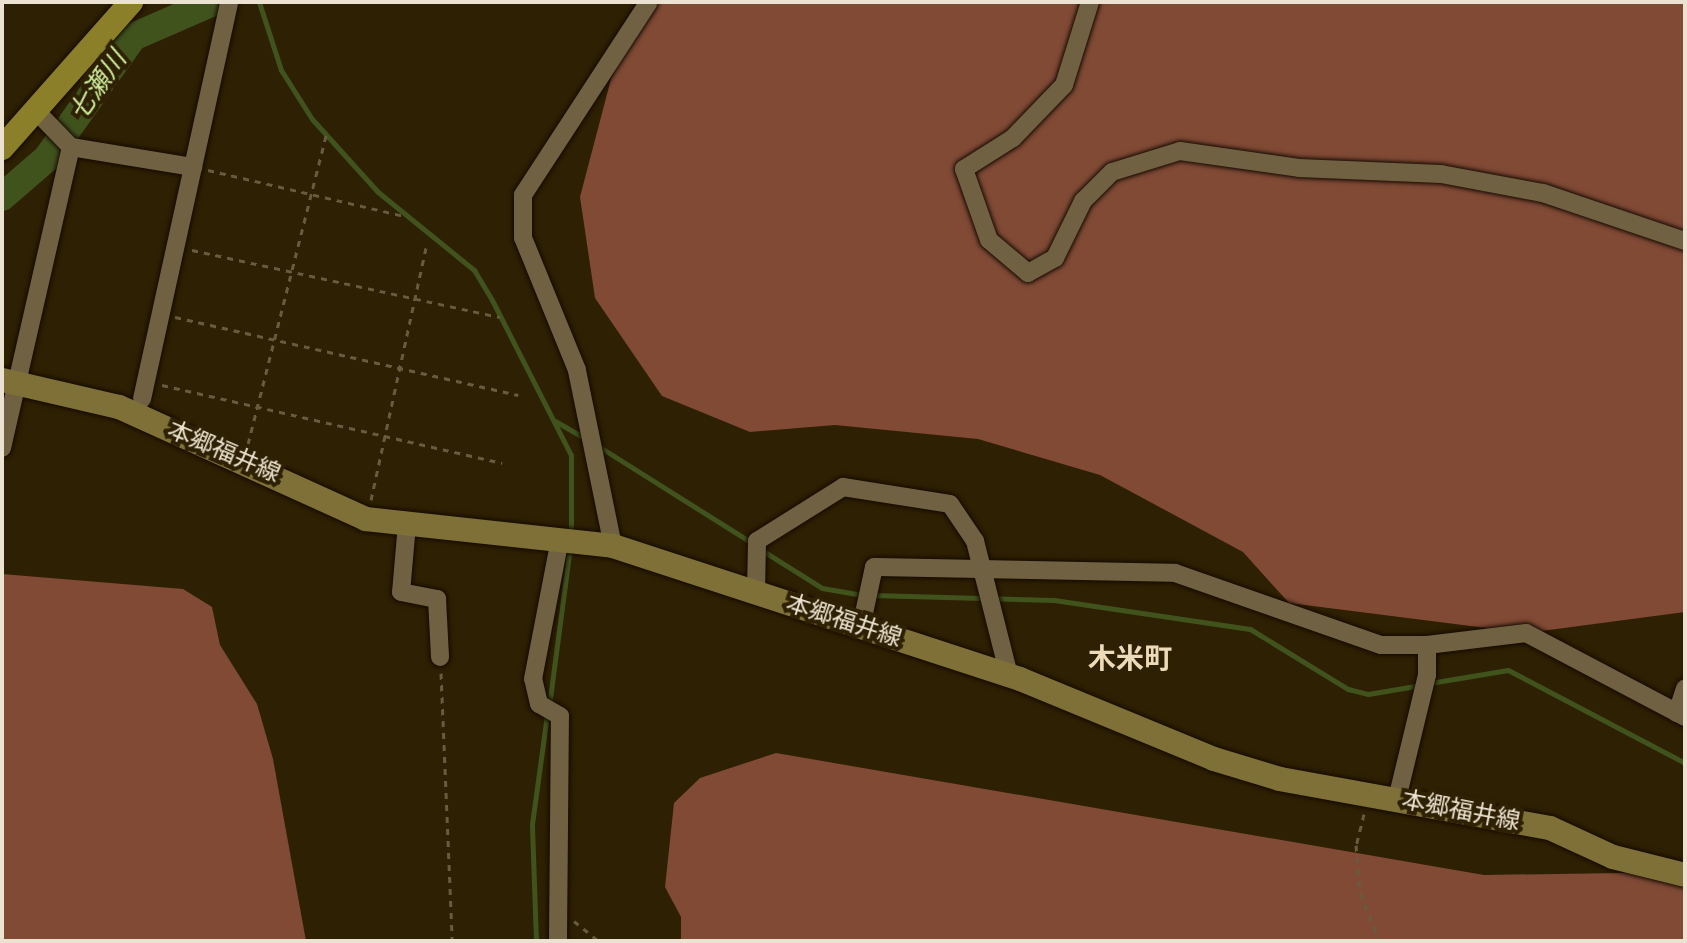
<!DOCTYPE html>
<html>
<head>
<meta charset="utf-8">
<style>
  body { margin:0 }
  #map { position:relative; width:1687px; height:943px; overflow:hidden; background:#2e2002; font-family:Karla,"Noto Sans JP",sans-serif }
  div>[style] { position:absolute }
  [style*='--x'] { left:calc(var(--x)*1px); top:calc(var(--y)*1px); width:calc(var(--w)*1px); rotate:calc(var(--a)*1deg) }
  .forest>* { inset:0; background:#804a35 }
  .stream>* { height:5px; margin:-2.5px; padding:0 2.5px; transform-origin:2.5px; border-radius:2.5px; background:#41531d }
  .river>* { height:28px; margin:-14px; padding:0 14px; transform-origin:14px; border-radius:14px; background:#41531d }
  .path>* { height:3px; margin-top:-1.5px; transform-origin:0; background:repeating-linear-gradient(90deg,#675b41 0 6px,transparent 0 12px) }
  .roads { filter:drop-shadow(0 0 2px #140a00) drop-shadow(0 0 2px #140a00) }
  .street>* { height:18px; margin:-9px; padding:0 9px; transform-origin:9px; border-radius:9px; background:#716143 }
  .secondary>* { height:24px; margin:-12px; padding:0 12px; transform-origin:12px; border-radius:12px; background:#7e7037 }
  .primary>* { height:24px; margin:-12px; padding:0 12px; transform-origin:12px; border-radius:12px; background:#8b7f2a }
  span { translate:-50% -50%; white-space:nowrap; text-align:center; line-height:1.15; -webkit-text-stroke:8px #2e2002; paint-order:stroke }
  .street-label { font-size:24px; color:#ebe2d1 }
  .water-label { font-size:26px; color:#cfef9d; font-style:italic }
  .quarter-label { font-size:28px; color:#ecdab8; font-weight:700 }
  .frame { position:absolute; inset:0; border:4px solid #ebe2d1; pointer-events:none }
</style>
</head>
<body>
<div id="map">
  <div class="forest">
    <div style="clip-path:polygon(649px 2px,1685px 2px,1685px 612px,1526px 633px,1289px 603px,1243px 552px,1100px 475px,978px 439px,835px 425px,750px 432px,662px 396px,595px 298px,580px 197px,611px 79px)"></div>
    <div style="clip-path:polygon(2px 574px,183px 589px,212px 607px,220px 645px,257px 704px,273px 759px,306px 941px,2px 941px)"></div>
    <div style="clip-path:polygon(776px 753px,1484px 875px,1685px 872px,1685px 941px,681px 941px,681px 917px,665px 887px,674px 803px,700px 778px)"></div>
  </div>
  <div class="stream">
    <div style="--x:259;--y:2;--w:71;--a:72.1"></div>
    <div style="--x:281;--y:70;--w:58;--a:57.7"></div>
    <div style="--x:312;--y:119;--w:98;--a:47.9"></div>
    <div style="--x:378;--y:192;--w:124;--a:39.1"></div>
    <div style="--x:474;--y:270;--w:35;--a:59"></div>
    <div style="--x:492;--y:300;--w:174;--a:63"></div>
    <div style="--x:571;--y:455;--w:78;--a:90"></div>
    <div style="--x:555;--y:421;--w:36;--a:30"></div>
    <div style="--x:598;--y:446;--w:182;--a:32.2"></div>
    <div style="--x:760;--y:549;--w:73;--a:32.2"></div>
    <div style="--x:822;--y:588;--w:41;--a:9.9"></div>
    <div style="--x:872;--y:595;--w:182;--a:1.6"></div>
    <div style="--x:1054;--y:600;--w:198;--a:8.4"></div>
    <div style="--x:1250;--y:629;--w:115;--a:31.5"></div>
    <div style="--x:1348;--y:689;--w:21;--a:14"></div>
    <div style="--x:1368;--y:694;--w:54;--a:-9.6"></div>
    <div style="--x:1430;--y:683;--w:79;--a:-9.5"></div>
    <div style="--x:1508;--y:670;--w:200;--a:27.7"></div>
    <div style="--x:549;--y:706;--w:153;--a:-82.5"></div>
    <div style="--x:536;--y:941;--w:117;--a:-92"></div>
    <div style="--x:532;--y:824;--w:110;--a:-82.2"></div>
  </div>
  <div class="river">
    <div style="--x:2;--y:197;--w:60;--a:-40.9"></div>
    <div style="--x:47;--y:158;--w:148;--a:-54.6"></div>
    <div style="--x:133;--y:37;--w:87;--a:-23.6"></div>
  </div>
  <div class="path">
    <div style="--x:208;--y:170;--w:201;--a:13.2"></div>
    <div style="--x:192;--y:250;--w:315;--a:12.3"></div>
    <div style="--x:175;--y:317;--w:352;--a:12.8"></div>
    <div style="--x:162;--y:385;--w:349;--a:12.9"></div>
    <div style="--x:248;--y:444;--w:319;--a:-75.8"></div>
    <div style="--x:371;--y:500;--w:259;--a:-77.7"></div>
    <div style="--x:441;--y:673;--w:268;--a:87.6"></div>
    <div style="--x:1364;--y:814;--w:32;--a:104"></div>
    <div style="--x:1356;--y:845;--w:48;--a:85.2"></div>
    <div style="--x:1360;--y:893;--w:52;--a:67.4"></div>
    <div style="--x:574;--y:921;--w:32;--a:39"></div>
  </div>
  <div class="roads">
    <div class="street">
      <div style="--x:1090;--y:2;--w:87;--a:107.4"></div>
      <div style="--x:1064;--y:85;--w:74;--a:133.9"></div>
      <div style="--x:1013;--y:138;--w:58;--a:147.7"></div>
      <div style="--x:964;--y:169;--w:75;--a:70.6"></div>
      <div style="--x:989;--y:240;--w:51;--a:40.2"></div>
      <div style="--x:1028;--y:273;--w:31;--a:-29"></div>
      <div style="--x:1055;--y:258;--w:64;--a:-63.8"></div>
      <div style="--x:1083;--y:201;--w:41;--a:-45"></div>
      <div style="--x:1112;--y:172;--w:71;--a:-17.2"></div>
      <div style="--x:1180;--y:151;--w:120;--a:8.1"></div>
      <div style="--x:1299;--y:168;--w:142;--a:2.4"></div>
      <div style="--x:1441;--y:174;--w:104;--a:10.6"></div>
      <div style="--x:1543;--y:193;--w:150;--a:18.7"></div>
      <div style="--x:38;--y:113;--w:47;--a:45.9"></div>
      <div style="--x:142;--y:399;--w:406;--a:-77.6"></div>
      <div style="--x:2;--y:448;--w:309;--a:-77.1"></div>
      <div style="--x:71;--y:147;--w:124;--a:9.3"></div>
      <div style="--x:407;--y:524;--w:68;--a:95"></div>
      <div style="--x:401;--y:592;--w:37;--a:11"></div>
      <div style="--x:437;--y:599;--w:58;--a:87"></div>
      <div style="--x:613;--y:546;--w:180;--a:-101.6"></div>
      <div style="--x:577;--y:370;--w:143;--a:-112.2"></div>
      <div style="--x:523;--y:238;--w:43;--a:-90"></div>
      <div style="--x:523;--y:195;--w:230;--a:-56.9"></div>
      <div style="--x:756;--y:593;--w:52;--a:-88.9"></div>
      <div style="--x:757;--y:541;--w:102;--a:-32.1"></div>
      <div style="--x:843;--y:487;--w:108;--a:9"></div>
      <div style="--x:950;--y:504;--w:45;--a:56"></div>
      <div style="--x:975;--y:541;--w:138;--a:75.8"></div>
      <div style="--x:861;--y:627;--w:61;--a:-77.8"></div>
      <div style="--x:874;--y:567;--w:301;--a:1.1"></div>
      <div style="--x:1175;--y:573;--w:218;--a:19.3"></div>
      <div style="--x:1381;--y:645;--w:46;--a:0"></div>
      <div style="--x:1677;--y:713;--w:26;--a:-72"></div>
      <div style="--x:1397;--y:799;--w:128;--a:-76.4"></div>
      <div style="--x:1427;--y:675;--w:30;--a:-90"></div>
      <div style="--x:1427;--y:645;--w:100;--a:-6.9"></div>
      <div style="--x:1526;--y:633;--w:180;--a:27.8"></div>
      <div style="--x:558;--y:941;--w:225;--a:-89.5"></div>
      <div style="--x:560;--y:716;--w:24;--a:-150"></div>
      <div style="--x:539;--y:704;--w:26;--a:-103"></div>
      <div style="--x:533;--y:679;--w:143;--a:-79.1"></div>
    </div>
    <div class="secondary">
      <div style="--x:2;--y:380;--w:120;--a:13"></div>
      <div style="--x:119;--y:407;--w:271;--a:24.4"></div>
      <div style="--x:366;--y:519;--w:248;--a:6.2"></div>
      <div style="--x:613;--y:546;--w:428;--a:18.1"></div>
      <div style="--x:1020;--y:679;--w:210;--a:22.4"></div>
      <div style="--x:1214;--y:759;--w:69;--a:16.9"></div>
      <div style="--x:1280;--y:779;--w:274;--a:10.3"></div>
      <div style="--x:1550;--y:828;--w:69;--a:24.7"></div>
      <div style="--x:1613;--y:857;--w:74;--a:14"></div>
    </div>
    <div class="primary">
      <div style="--x:2;--y:148;--w:195;--a:-48.5"></div>
    </div>
  </div>
  <div class="street-label">
    <span style="left:224px;top:452px;rotate:23deg">本郷福井線</span>
    <span style="left:844px;top:621px;rotate:18deg">本郷福井線</span>
    <span style="left:1461px;top:811px;rotate:11deg">本郷福井線</span>
  </div>
  <div class="water-label">
    <span style="left:98px;top:86px;rotate:-55deg">七瀬川</span>
  </div>
  <div class="quarter-label">
    <span style="left:1130px;top:659px">木米町</span>
  </div>
  <div class="frame"></div>
</div>
</body>
</html>
